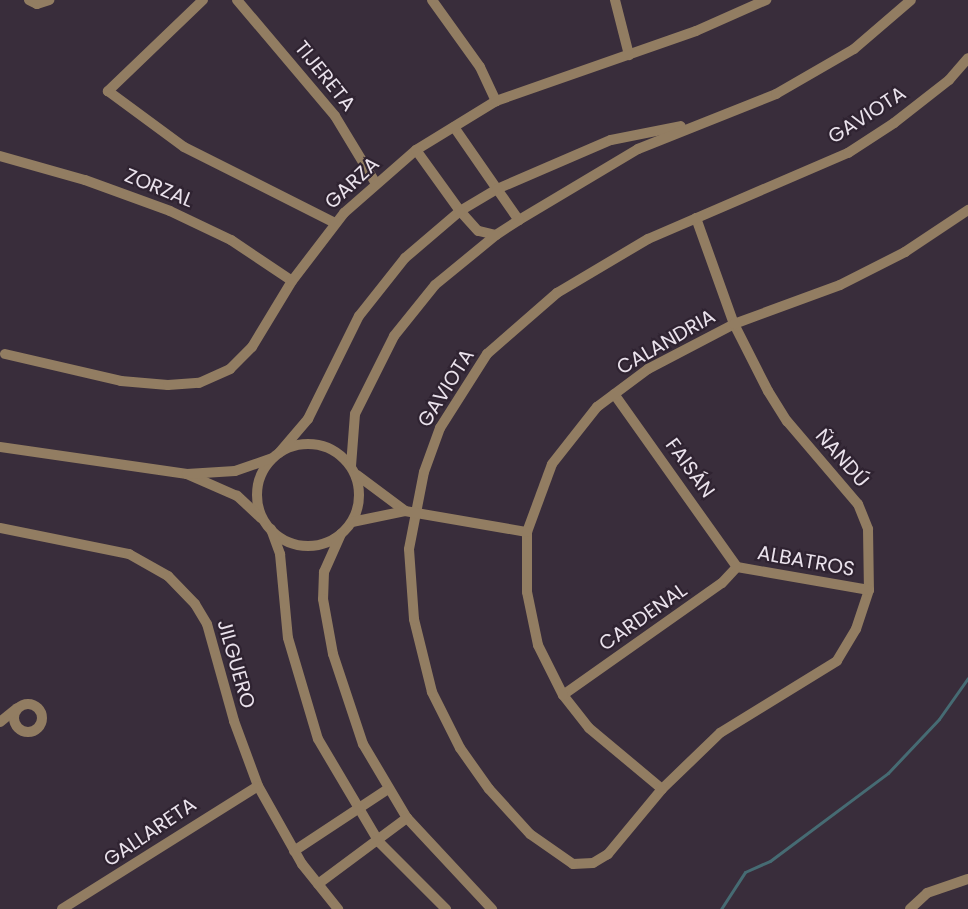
<!DOCTYPE html>
<html>
<head>
<meta charset="utf-8">
<style>
  body { margin:0 }
  #map { position:relative; width:968px; height:909px; overflow:hidden; background:#392d3b; font-family:Poppins,sans-serif }
  div>[style] { position:absolute }
  [style*='--x'] { left:calc(var(--x)*1px); top:calc(var(--y)*1px); width:calc(var(--w)*1px); rotate:calc(var(--a)*1deg) }
  .stream>* { height:3px; margin:-1.5px; padding:0 1.5px; transform-origin:1.5px; border-radius:1.5px; background:#466b73 }
  .street>* { height:10px; margin:-5px; padding:0 5px; transform-origin:5px; border-radius:5px; background:#927d62 }
  .street>.ring { margin:-5px; padding:0; box-sizing:content-box; background:none; border:10px solid #927d62; border-radius:50% }
  span { translate:-50% -50%; white-space:nowrap; text-align:center; line-height:1.15; -webkit-text-stroke:4.5px #2f2331; paint-order:stroke }
  .street-label { font-size:20px; color:#eae2ec }
</style>
</head>
<body>
<div id="map">
  <div class="stream">
    <div style="--x:721;--y:909;--w:44;--a:-57"></div>
    <div style="--x:745;--y:872;--w:27;--a:-24"></div>
    <div style="--x:770;--y:861;--w:147;--a:-36.7"></div>
    <div style="--x:888;--y:773;--w:74;--a:-46.6"></div>
    <div style="--x:939;--y:719;--w:50;--a:-54.7"></div>
  </div>
  <div class="street">
    <div style="--x:29;--y:0;--w:9;--a:27"></div>
    <div style="--x:37;--y:4;--w:13;--a:-18"></div>
    <div style="--x:203;--y:0;--w:132;--a:136.2"></div>
    <div style="--x:108;--y:91;--w:94;--a:36.4"></div>
    <div style="--x:184;--y:147;--w:169;--a:26.7"></div>
    <div style="--x:237;--y:0;--w:152;--a:49.8"></div>
    <div style="--x:335;--y:116;--w:77;--a:58.8"></div>
    <div style="--x:432;--y:0;--w:82;--a:54.4"></div>
    <div style="--x:480;--y:67;--w:38;--a:65"></div>
    <div style="--x:615;--y:0;--w:57;--a:75.7"></div>
    <div style="--x:454;--y:127;--w:75;--a:55.3"></div>
    <div style="--x:497;--y:189;--w:124;--a:-23.3"></div>
    <div style="--x:611;--y:140;--w:71;--a:-11.3"></div>
    <div style="--x:0;--y:156;--w:88;--a:15.8"></div>
    <div style="--x:85;--y:180;--w:90;--a:20"></div>
    <div style="--x:170;--y:211;--w:68;--a:25.4"></div>
    <div style="--x:231;--y:240;--w:73;--a:33.9"></div>
    <div style="--x:696;--y:218;--w:113;--a:70.3"></div>
    <div style="--x:734;--y:324;--w:75;--a:63.1"></div>
    <div style="--x:768;--y:391;--w:36;--a:58"></div>
    <div style="--x:787;--y:421;--w:109;--a:49.5"></div>
    <div style="--x:858;--y:504;--w:27;--a:68"></div>
    <div style="--x:868;--y:529;--w:61;--a:89.1"></div>
    <div style="--x:869;--y:590;--w:41;--a:108.4"></div>
    <div style="--x:856;--y:629;--w:37;--a:121"></div>
    <div style="--x:837;--y:661;--w:137;--a:148.4"></div>
    <div style="--x:720;--y:733;--w:81;--a:136"></div>
    <div style="--x:662;--y:789;--w:85;--a:129.7"></div>
    <div style="--x:608;--y:854;--w:17;--a:149"></div>
    <div style="--x:593;--y:863;--w:20;--a:177"></div>
    <div style="--x:573;--y:864;--w:52;--a:-145.1"></div>
    <div style="--x:530;--y:834;--w:61;--a:-132.3"></div>
    <div style="--x:489;--y:789;--w:50;--a:-125.3"></div>
    <div style="--x:460;--y:748;--w:63;--a:-116.6"></div>
    <div style="--x:432;--y:692;--w:75;--a:-103.9"></div>
    <div style="--x:414;--y:619;--w:70;--a:-94.1"></div>
    <div style="--x:409;--y:549;--w:78;--a:-79"></div>
    <div style="--x:424;--y:472;--w:47;--a:-70"></div>
    <div style="--x:440;--y:428;--w:88;--a:-57.6"></div>
    <div style="--x:487;--y:354;--w:93;--a:-41.1"></div>
    <div style="--x:557;--y:293;--w:106;--a:-30.7"></div>
    <div style="--x:648;--y:239;--w:218;--a:-23.3"></div>
    <div style="--x:848;--y:153;--w:55;--a:-33.1"></div>
    <div style="--x:894;--y:123;--w:70;--a:-38"></div>
    <div style="--x:949;--y:80;--w:29;--a:-49"></div>
    <div style="--x:519;--y:220;--w:139;--a:-30.8"></div>
    <div style="--x:638;--y:149;--w:149;--a:-21.7"></div>
    <div style="--x:776;--y:94;--w:90;--a:-30"></div>
    <div style="--x:854;--y:49;--w:75;--a:-40.7"></div>
    <div style="--x:5;--y:354;--w:119;--a:13.1"></div>
    <div style="--x:121;--y:381;--w:47;--a:4.9"></div>
    <div style="--x:168;--y:385;--w:31;--a:-4"></div>
    <div style="--x:199;--y:383;--w:34;--a:-24"></div>
    <div style="--x:230;--y:369;--w:31;--a:-45"></div>
    <div style="--x:252;--y:347;--w:77;--a:-58.8"></div>
    <div style="--x:292;--y:281;--w:86;--a:-52.6"></div>
    <div style="--x:344;--y:213;--w:96;--a:-41.2"></div>
    <div style="--x:416;--y:150;--w:94;--a:-31.5"></div>
    <div style="--x:496;--y:101;--w:212;--a:-19.3"></div>
    <div style="--x:696;--y:31;--w:77;--a:-23.9"></div>
    <div class="ring" style="left:257px;top:444px;width:92px;height:92px"></div>
    <div style="--x:0;--y:447;--w:189;--a:8.2"></div>
    <div style="--x:279;--y:453;--w:45;--a:-49.5"></div>
    <div style="--x:308;--y:419;--w:115;--a:-63.7"></div>
    <div style="--x:359;--y:316;--w:74;--a:-51.6"></div>
    <div style="--x:405;--y:258;--w:72;--a:-40.5"></div>
    <div style="--x:460;--y:211;--w:43;--a:-30.7"></div>
    <div style="--x:497;--y:189;--w:38;--a:55"></div>
    <div style="--x:519;--y:220;--w:27;--a:147"></div>
    <div style="--x:496;--y:235;--w:18;--a:-167"></div>
    <div style="--x:478;--y:231;--w:27;--a:-132"></div>
    <div style="--x:460;--y:211;--w:75;--a:-125.8"></div>
    <div style="--x:351;--y:466;--w:52;--a:-85.6"></div>
    <div style="--x:355;--y:414;--w:87;--a:-63.4"></div>
    <div style="--x:394;--y:336;--w:65;--a:-51.2"></div>
    <div style="--x:435;--y:285;--w:79;--a:-39.3"></div>
    <div style="--x:357;--y:475;--w:59;--a:36.7"></div>
    <div style="--x:261;--y:518;--w:33;--a:-137"></div>
    <div style="--x:237;--y:496;--w:55;--a:-156.3"></div>
    <div style="--x:187;--y:474;--w:48;--a:-3.6"></div>
    <div style="--x:235;--y:471;--w:39;--a:-19"></div>
    <div style="--x:352;--y:522;--w:54;--a:-11.7"></div>
    <div style="--x:405;--y:511;--w:124;--a:9.8"></div>
    <div style="--x:0;--y:528;--w:132;--a:11.4"></div>
    <div style="--x:129;--y:554;--w:45;--a:29.4"></div>
    <div style="--x:168;--y:576;--w:39;--a:46"></div>
    <div style="--x:195;--y:604;--w:23;--a:59"></div>
    <div style="--x:207;--y:624;--w:101;--a:74.4"></div>
    <div style="--x:234;--y:721;--w:69;--a:69.7"></div>
    <div style="--x:258;--y:786;--w:90;--a:60.6"></div>
    <div style="--x:302;--y:864;--w:58;--a:51.3"></div>
    <div style="--x:271;--y:529;--w:27;--a:70"></div>
    <div style="--x:280;--y:554;--w:84;--a:84.6"></div>
    <div style="--x:288;--y:638;--w:105;--a:73.5"></div>
    <div style="--x:318;--y:739;--w:120;--a:59.4"></div>
    <div style="--x:379;--y:842;--w:95;--a:45"></div>
    <div style="--x:341;--y:534;--w:42;--a:114.1"></div>
    <div style="--x:324;--y:572;--w:27;--a:92"></div>
    <div style="--x:323;--y:599;--w:56;--a:79.7"></div>
    <div style="--x:333;--y:654;--w:95;--a:71.6"></div>
    <div style="--x:363;--y:744;--w:86;--a:59.3"></div>
    <div style="--x:407;--y:818;--w:125;--a:47"></div>
    <div style="--x:737;--y:567;--w:134;--a:9.9"></div>
    <div style="--x:563;--y:695;--w:194;--a:-35.2"></div>
    <div style="--x:722;--y:583;--w:22;--a:-47"></div>
    <div style="--x:737;--y:567;--w:212;--a:-125.4"></div>
    <div class="ring" style="left:14px;top:704px;width:18px;height:18px"></div>
    <div style="--x:0;--y:722;--w:22;--a:-39"></div>
    <div style="--x:662;--y:789;--w:95;--a:-140.1"></div>
    <div style="--x:589;--y:728;--w:42;--a:-128.2"></div>
    <div style="--x:563;--y:695;--w:56;--a:-116.6"></div>
    <div style="--x:538;--y:645;--w:54;--a:-101.7"></div>
    <div style="--x:527;--y:592;--w:60;--a:-90"></div>
    <div style="--x:527;--y:532;--w:72;--a:-69.8"></div>
    <div style="--x:552;--y:464;--w:73;--a:-51.7"></div>
    <div style="--x:597;--y:407;--w:64;--a:-36.7"></div>
    <div style="--x:648;--y:369;--w:97;--a:-27.6"></div>
    <div style="--x:734;--y:324;--w:113;--a:-20.2"></div>
    <div style="--x:840;--y:285;--w:73;--a:-26.9"></div>
    <div style="--x:905;--y:252;--w:76;--a:-33.7"></div>
    <div style="--x:294;--y:851;--w:113;--a:-33.4"></div>
    <div style="--x:318;--y:884;--w:111;--a:-36.6"></div>
    <div style="--x:62;--y:909;--w:231;--a:-32.1"></div>
    <div style="--x:910;--y:909;--w:23;--a:-43"></div>
    <div style="--x:927;--y:893;--w:43;--a:-18.9"></div>
  </div>
  <div class="street-label">
    <span style="left:325px;top:76px;rotate:51deg">TIJERETA</span>
    <span style="left:867px;top:115px;rotate:-33deg">GAVIOTA</span>
    <span style="left:352px;top:183px;rotate:-43deg">GARZA</span>
    <span style="left:159px;top:188px;rotate:22deg">ZORZAL</span>
    <span style="left:666px;top:342px;rotate:-30deg">CALANDRIA</span>
    <span style="left:446px;top:388px;rotate:-58deg">GAVIOTA</span>
    <span style="left:842px;top:458px;rotate:49deg">ÑANDÚ</span>
    <span style="left:690px;top:468px;rotate:54deg">FAISÁN</span>
    <span style="left:806px;top:561px;rotate:10deg">ALBATROS</span>
    <span style="left:643px;top:617px;rotate:-35deg">CARDENAL</span>
    <span style="left:236px;top:664px;rotate:74deg">JILGUERO</span>
    <span style="left:150px;top:832px;rotate:-34deg">GALLARETA</span>
  </div>
</div>
</body>
</html>
